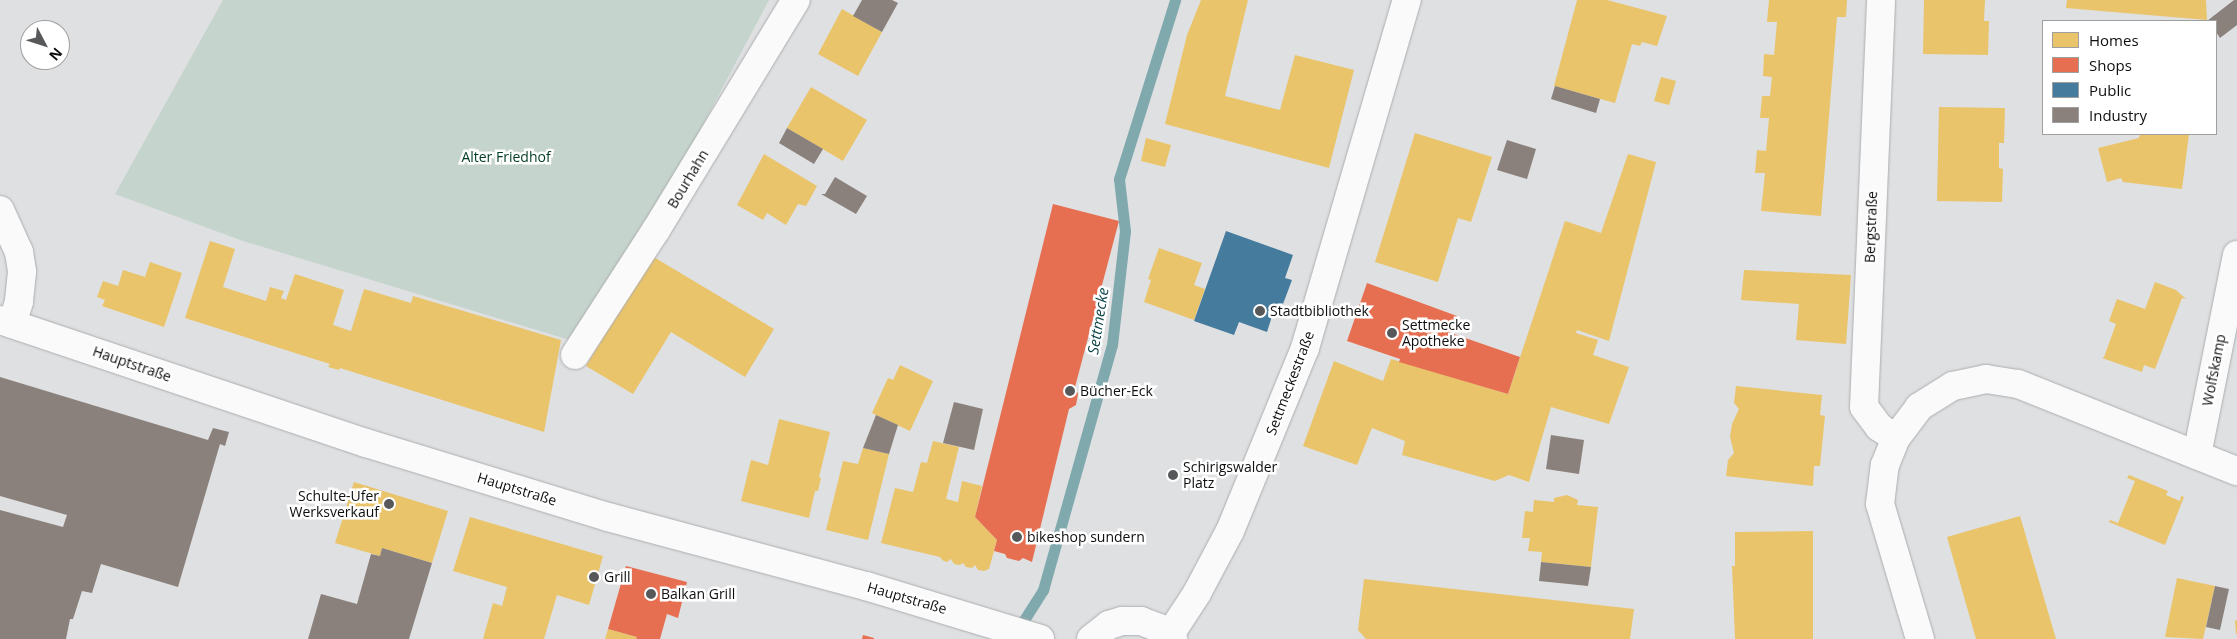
<!DOCTYPE html>
<html>
<head>
<meta charset="utf-8">
<style>
  body { margin:0 }
  #map { position:relative; width:2237px; height:639px; overflow:hidden; background:#dfe0e2; font-family:"Open Sans",sans-serif }
  div>[style] { position:absolute }
  [style*='--x'] { left:calc(var(--x)*1px); top:calc(var(--y)*1px); width:calc(var(--w)*1px); rotate:calc(var(--a)*1deg) }
  .green>* { inset:0; background:#c5d4cc }
  .homes>* { inset:0; background:#e9c46a }
  .shops>* { inset:0; background:#e76f51 }
  .public>* { inset:0; background:#457b9d }
  .industry>* { inset:0; background:#8a817c }
  .stream>* { height:11px; margin:-5.5px; padding:0 5.5px; transform-origin:5.5px; border-radius:5.5px; background:#80a9ae }
  .roads { filter:drop-shadow(0 0 1px #acadaf) drop-shadow(0 0 1px #acadaf) }
  .minor>* { height:28px; margin:-14px; padding:0 14px; transform-origin:14px; border-radius:14px; background:#fafafb }
  .tertiary>* { height:28px; margin:-14px; padding:0 14px; transform-origin:14px; border-radius:14px; background:#fafafb }
  .dots>* { width:14px; height:14px; translate:-50% -50%; box-sizing:border-box; border:2px solid #fff; border-radius:50% }
  span { translate:-50% -50%; white-space:nowrap; text-align:center; line-height:1.15; -webkit-text-stroke:5px #fff; paint-order:stroke }
  .park-label { font-size:14px; color:#003b21 }
  .street-label { font-size:14px; color:#0e0e0f }
  .poi-label { font-size:14px; color:#0e0e0f }
  .left { translate:0 -50%; text-align:left }
  .right { translate:-100% -50%; text-align:right }
  .water-label { font-size:15px; color:#0d4448; font-style:italic }
  .legend { position:absolute; left:2042px; top:20px; width:175px; height:115px; box-sizing:border-box; background:#fff; border:1px solid #9f9f9f; margin:0; padding:6px 9px; list-style:none; font-size:15px; color:#0e0e0f }
  .legend li { display:flex; align-items:center; gap:10px; height:25px }
  .legend b { width:25px; border:1px solid #9f9f9f }
  .north { position:absolute; left:20px; top:20px; width:50px; height:50px; box-sizing:border-box; background:#fff; border:1px solid #9f9f9f; border-radius:50%; rotate:130deg; font-size:14px; font-weight:700; line-height:20px; text-align:center; color:#0e0e0f }
  .north::after { content:''; display:block; margin:auto; width:18px; height:22px; background:#575859; clip-path:polygon(50% 0,100% 100%,50% 72%,0 100%) }
</style>
</head>
<body>
<div id="map">
  <div class="green">
    <div style="clip-path:polygon(223px 0,769px 0,656px 213px,573px 341px,243px 241px,115px 194px)"></div>
  </div>
  <div class="homes">
    <div style="clip-path:polygon(1201px 0,1248px 0,1225px 96px,1280px 110px,1295px 55px,1354px 70px,1329px 168px,1165px 124px,1187px 35px)"></div>
    <div style="clip-path:polygon(1577px 0,1607px 0,1667px 16px,1657px 46px,1642px 42px,1640px 46px,1632px 44px,1615px 103px,1554px 86px)"></div>
    <div style="clip-path:polygon(1769px 0,1847px 0,1846px 17px,1837px 17px,1821px 216px,1761px 211px,1765px 173px,1755px 173px,1757px 150px,1766px 151px,1769px 118px,1760px 118px,1762px 96px,1770px 96px,1772px 77px,1763px 76px,1764px 54px,1774px 55px,1777px 22px,1767px 22px)"></div>
    <div style="clip-path:polygon(1924px 0,1985px 0,1984px 21px,1989px 21px,1988px 55px,1923px 54px)"></div>
    <div style="clip-path:polygon(2067px 0,2206px 0,2207px 20px,2066px 8px)"></div>
    <div style="clip-path:polygon(842px 9px,882px 32px,858px 76px,818px 54px)"></div>
    <div style="clip-path:polygon(1661px 77px,1676px 81px,1669px 105px,1654px 101px)"></div>
    <div style="clip-path:polygon(811px 87px,867px 120px,843px 161px,787px 128px)"></div>
    <div style="clip-path:polygon(1939px 107px,2005px 108px,2004px 143px,1999px 143px,1999px 168px,2003px 169px,2002px 202px,1937px 201px)"></div>
    <div style="clip-path:polygon(1415px 133px,1492px 157px,1471px 222px,1458px 218px,1438px 282px,1375px 262px)"></div>
    <div style="clip-path:polygon(2140px 134px,2189px 134px,2182px 189px,2123px 182px,2121px 178px,2107px 182px,2098px 148px,2139px 138px)"></div>
    <div style="clip-path:polygon(1146px 138px,1171px 145px,1165px 167px,1141px 161px)"></div>
    <div style="clip-path:polygon(764px 154px,817px 186px,806px 206px,798px 204px,786px 225px,767px 213px,763px 220px,737px 205px)"></div>
    <div style="clip-path:polygon(1628px 154px,1656px 162px,1609px 341px,1577px 330px,1576px 333px,1598px 340px,1593px 355px,1629px 367px,1609px 424px,1551px 407px,1529px 482px,1509px 475px,1495px 481px,1402px 455px,1405px 441px,1372px 428px,1357px 465px,1303px 446px,1334px 361px,1383px 381px,1391px 359px,1508px 394px,1565px 221px,1601px 233px)"></div>
    <div style="clip-path:polygon(210px 241px,235px 249px,223px 287px,266px 301px,270px 287px,284px 291px,281px 298px,286px 300px,295px 274px,344px 290px,333px 325px,351px 331px,364px 289px,411px 303px,413px 296px,561px 340px,544px 432px,340px 368px,339px 370px,328px 367px,330px 364px,185px 318px)"></div>
    <div style="clip-path:polygon(1159px 248px,1202px 263px,1194px 285px,1205px 289px,1194px 320px,1144px 302px,1151px 280px,1148px 279px)"></div>
    <div style="clip-path:polygon(652px 256px,774px 329px,745px 377px,671px 332px,633px 394px,586px 366px)"></div>
    <div style="clip-path:polygon(150px 262px,182px 273px,164px 327px,102px 306px,105px 300px,97px 297px,103px 281px,118px 286px,123px 270px,145px 277px)"></div>
    <div style="clip-path:polygon(1744px 270px,1851px 275px,1846px 344px,1796px 340px,1799px 304px,1741px 300px)"></div>
    <div style="clip-path:polygon(2155px 282px,2176px 290px,2186px 299px,2182px 298px,2155px 369px,2144px 365px,2142px 372px,2102px 358px,2104px 357px,2116px 324px,2109px 321px,2117px 299px,2145px 309px)"></div>
    <div style="clip-path:polygon(900px 365px,933px 381px,910px 431px,872px 413px,888px 378px,893px 380px)"></div>
    <div style="clip-path:polygon(1736px 386px,1822px 395px,1820px 415px,1825px 416px,1820px 466px,1814px 466px,1813px 486px,1726px 476px,1728px 460px,1734px 453px,1730px 437px,1732px 424px,1739px 409px,1734px 403px)"></div>
    <div style="clip-path:polygon(779px 419px,830px 432px,819px 477px,821px 478px,818px 491px,815px 491px,809px 518px,741px 501px,751px 460px,768px 465px)"></div>
    <div style="clip-path:polygon(933px 441px,959px 447px,946px 499px,958px 502px,962px 481px,982px 486px,975px 517px,997px 540px,989px 569px,984px 571px,978px 570px,975px 565px,972px 568px,966px 567px,963px 563px,960px 565px,954px 564px,951px 559px,947px 562px,942px 560px,940px 557px,881px 543px,895px 488px,913px 492px,921px 462px,927px 463px)"></div>
    <div style="clip-path:polygon(863px 448px,889px 454px,868px 540px,826px 530px,843px 461px,858px 464px)"></div>
    <div style="clip-path:polygon(2129px 475px,2168px 491px,2166px 495px,2180px 501px,2181px 496px,2184px 497px,2165px 545px,2109px 522px,2110px 520px,2118px 523px,2135px 481px,2127px 478px)"></div>
    <div style="clip-path:polygon(354px 482px,448px 511px,432px 563px,382px 548px,380px 556px,335px 543px)"></div>
    <div style="clip-path:polygon(1567px 495px,1578px 500px,1577px 505px,1598px 507px,1591px 567px,1541px 562px,1542px 552px,1528px 551px,1530px 538px,1522px 538px,1525px 511px,1533px 512px,1534px 500px,1554px 502px,1554px 498px)"></div>
    <div style="clip-path:polygon(2020px 516px,2056px 639px,1976px 639px,1947px 537px)"></div>
    <div style="clip-path:polygon(470px 517px,603px 556px,589px 605px,557px 595px,544px 639px,483px 639px,493px 603px,502px 606px,507px 587px,453px 571px)"></div>
    <div style="clip-path:polygon(1813px 531px,1813px 639px,1735px 639px,1732px 566px,1735px 566px,1735px 532px)"></div>
    <div style="clip-path:polygon(2177px 578px,2215px 586px,2203px 639px,2165px 637px)"></div>
    <div style="clip-path:polygon(1364px 579px,1634px 609px,1630px 639px,1366px 639px,1358px 630px)"></div>
    <div style="clip-path:polygon(2237px 620px,2237px 634px,2236px 634px,2235px 621px)"></div>
    <div style="clip-path:polygon(608px 629px,637px 637px,636px 639px,605px 639px)"></div>
  </div>
  <div class="shops">
    <div style="clip-path:polygon(1053px 204px,1119px 221px,1075px 387px,1078px 394px,1076px 405px,1069px 409px,1032px 562px,1023px 558px,1019px 561px,1007px 558px,1005px 554px,994px 551px,997px 540px,975px 517px)"></div>
    <div style="clip-path:polygon(1367px 283px,1457px 316px,1451px 333px,1520px 357px,1508px 394px,1399px 362px,1400px 359px,1347px 341px)"></div>
    <div style="clip-path:polygon(626px 566px,687px 582px,678px 618px,667px 614px,660px 639px,636px 639px,637px 637px,608px 629px)"></div>
    <div style="clip-path:polygon(863px 635px,874px 638px,874px 639px,862px 639px)"></div>
  </div>
  <div class="public">
    <div style="clip-path:polygon(1226px 231px,1293px 255px,1285px 278px,1292px 280px,1280px 312px,1274px 310px,1267px 332px,1239px 322px,1234px 335px,1194px 321px)"></div>
  </div>
  <div class="industry">
    <div style="clip-path:polygon(862px 0,892px 0,898px 3px,882px 32px,853px 16px)"></div>
    <div style="clip-path:polygon(2234px 0,2237px 0,2237px 25px,2220px 38px,2216px 32px,2216px 21px,2207px 21px)"></div>
    <div style="clip-path:polygon(1555px 86px,1600px 99px,1596px 113px,1551px 99px)"></div>
    <div style="clip-path:polygon(787px 128px,823px 149px,814px 164px,779px 143px)"></div>
    <div style="clip-path:polygon(1507px 140px,1536px 149px,1527px 179px,1497px 170px)"></div>
    <div style="clip-path:polygon(835px 177px,867px 196px,856px 214px,821px 194px,825px 194px)"></div>
    <div style="clip-path:polygon(0 377px,208px 440px,213px 428px,229px 432px,225px 446px,220px 444px,178px 587px,101px 564px,92px 593px,82px 591px,73px 619px,70px 619px,66px 639px,0 639px,0 510px,63px 527px,67px 515px,0 496px)"></div>
    <div style="clip-path:polygon(954px 402px,983px 409px,974px 450px,943px 443px)"></div>
    <div style="clip-path:polygon(876px 415px,898px 425px,889px 454px,863px 448px)"></div>
    <div style="clip-path:polygon(1551px 435px,1584px 440px,1579px 474px,1546px 469px)"></div>
    <div style="clip-path:polygon(382px 548px,432px 563px,409px 639px,308px 639px,321px 594px,357px 604px,371px 554px,380px 556px)"></div>
    <div style="clip-path:polygon(1541px 562px,1591px 567px,1588px 586px,1539px 581px)"></div>
    <div style="clip-path:polygon(2215px 586px,2229px 589px,2220px 630px,2206px 627px)"></div>
  </div>
  <div class="stream">
    <div style="--x:1017;--y:631;--w:49;--a:-57.6"></div>
    <div style="--x:1043;--y:590;--w:255;--a:-74.3"></div>
    <div style="--x:1112;--y:345;--w:115;--a:-83.5"></div>
    <div style="--x:1125;--y:231;--w:52;--a:-96.6"></div>
    <div style="--x:1119;--y:179;--w:188;--a:-72.6"></div>
  </div>
  <div class="roads">
    <div class="minor">
      <div style="--x:1881;--y:2;--w:405;--a:92.4"></div>
      <div style="--x:1864;--y:407;--w:25;--a:53"></div>
      <div style="--x:1879;--y:427;--w:20;--a:33"></div>
      <div style="--x:0;--y:210;--w:46;--a:65.7"></div>
      <div style="--x:19;--y:252;--w:20;--a:81"></div>
      <div style="--x:22;--y:272;--w:30;--a:96"></div>
      <div style="--x:19;--y:302;--w:23;--a:108"></div>
      <div style="--x:0;--y:320;--w:386;--a:18.6"></div>
      <div style="--x:366;--y:443;--w:253;--a:17"></div>
      <div style="--x:608;--y:517;--w:267;--a:15"></div>
      <div style="--x:866;--y:586;--w:182;--a:16.9"></div>
      <div style="--x:575;--y:355;--w:149;--a:-57.1"></div>
      <div style="--x:656;--y:230;--w:269;--a:-58.7"></div>
      <div style="--x:2197;--y:455;--w:204;--a:-78.7"></div>
      <div style="--x:1920;--y:639;--w:141;--a:-106.5"></div>
      <div style="--x:1880;--y:504;--w:39;--a:-83"></div>
      <div style="--x:1885;--y:465;--w:29;--a:-68"></div>
      <div style="--x:1896;--y:438;--w:39;--a:-53"></div>
      <div style="--x:1919;--y:407;--w:40;--a:-32"></div>
      <div style="--x:1953;--y:386;--w:34;--a:-12"></div>
      <div style="--x:1986;--y:379;--w:32;--a:9"></div>
      <div style="--x:2018;--y:384;--w:236;--a:21.7"></div>
    </div>
    <div class="tertiary">
      <div style="--x:1169;--y:636;--w:51;--a:-56.9"></div>
      <div style="--x:1197;--y:593;--w:70;--a:-62"></div>
      <div style="--x:1230;--y:531;--w:198;--a:-67.7"></div>
      <div style="--x:1305;--y:348;--w:363;--a:-73.7"></div>
      <div style="--x:1091;--y:639;--w:23;--a:-38"></div>
      <div style="--x:1109;--y:625;--w:14;--a:-17"></div>
      <div style="--x:1122;--y:621;--w:19;--a:0"></div>
      <div style="--x:1141;--y:621;--w:19;--a:21"></div>
      <div style="--x:1159;--y:628;--w:18;--a:38"></div>
    </div>
  </div>
  <div class="dots">
    <div style="left:1260px;top:311px;background:#575859"></div>
    <div style="left:1392px;top:333px;background:#575859"></div>
    <div style="left:1070px;top:391px;background:#575859"></div>
    <div style="left:1173px;top:475px;background:#575859"></div>
    <div style="left:389px;top:504px;background:#575859"></div>
    <div style="left:1017px;top:537px;background:#575859"></div>
    <div style="left:594px;top:577px;background:#575859"></div>
    <div style="left:651px;top:594px;background:#575859"></div>
  </div>
  <div class="park-label">
    <span style="left:506px;top:157px">Alter Friedhof</span>
  </div>
  <div class="street-label">
    <span style="left:688px;top:179px;rotate:-59deg">Bourhahn</span>
    <span style="left:1871px;top:227px;rotate:-88deg">Bergstraße</span>
    <span style="left:132px;top:364px;rotate:19deg">Hauptstraße</span>
    <span style="left:2214px;top:370px;rotate:-79deg">Wolfskamp</span>
    <span style="left:1290px;top:383px;rotate:-69deg">Settmeckestraße</span>
    <span style="left:517px;top:489px;rotate:17deg">Hauptstraße</span>
    <span style="left:907px;top:598px;rotate:16deg">Hauptstraße</span>
  </div>
  <div class="poi-label">
    <span class="left" style="left:1270px;top:311px">Stadtbibliothek</span>
    <span class="left" style="left:1402px;top:333px">Settmecke<br>Apotheke</span>
    <span class="left" style="left:1080px;top:391px">Bücher-Eck</span>
    <span class="left" style="left:1183px;top:475px">Schirigswalder<br>Platz</span>
    <span class="right" style="left:379px;top:504px">Schulte-Ufer<br>Werksverkauf</span>
    <span class="left" style="left:1027px;top:537px">bikeshop sundern</span>
    <span class="left" style="left:604px;top:577px">Grill</span>
    <span class="left" style="left:661px;top:594px">Balkan Grill</span>
  </div>
  <div class="water-label">
    <span style="left:1098px;top:321px;rotate:-81deg">Settmecke</span>
  </div>
  <ul class="legend">
  <li><b style="height:14px;background:#e9c46a"></b>Homes</li>
  <li><b style="height:14px;background:#e76f51"></b>Shops</li>
  <li><b style="height:14px;background:#457b9d"></b>Public</li>
  <li><b style="height:14px;background:#8a817c"></b>Industry</li>
  </ul>
  <div class="north">N</div>
</div>
</body>
</html>
